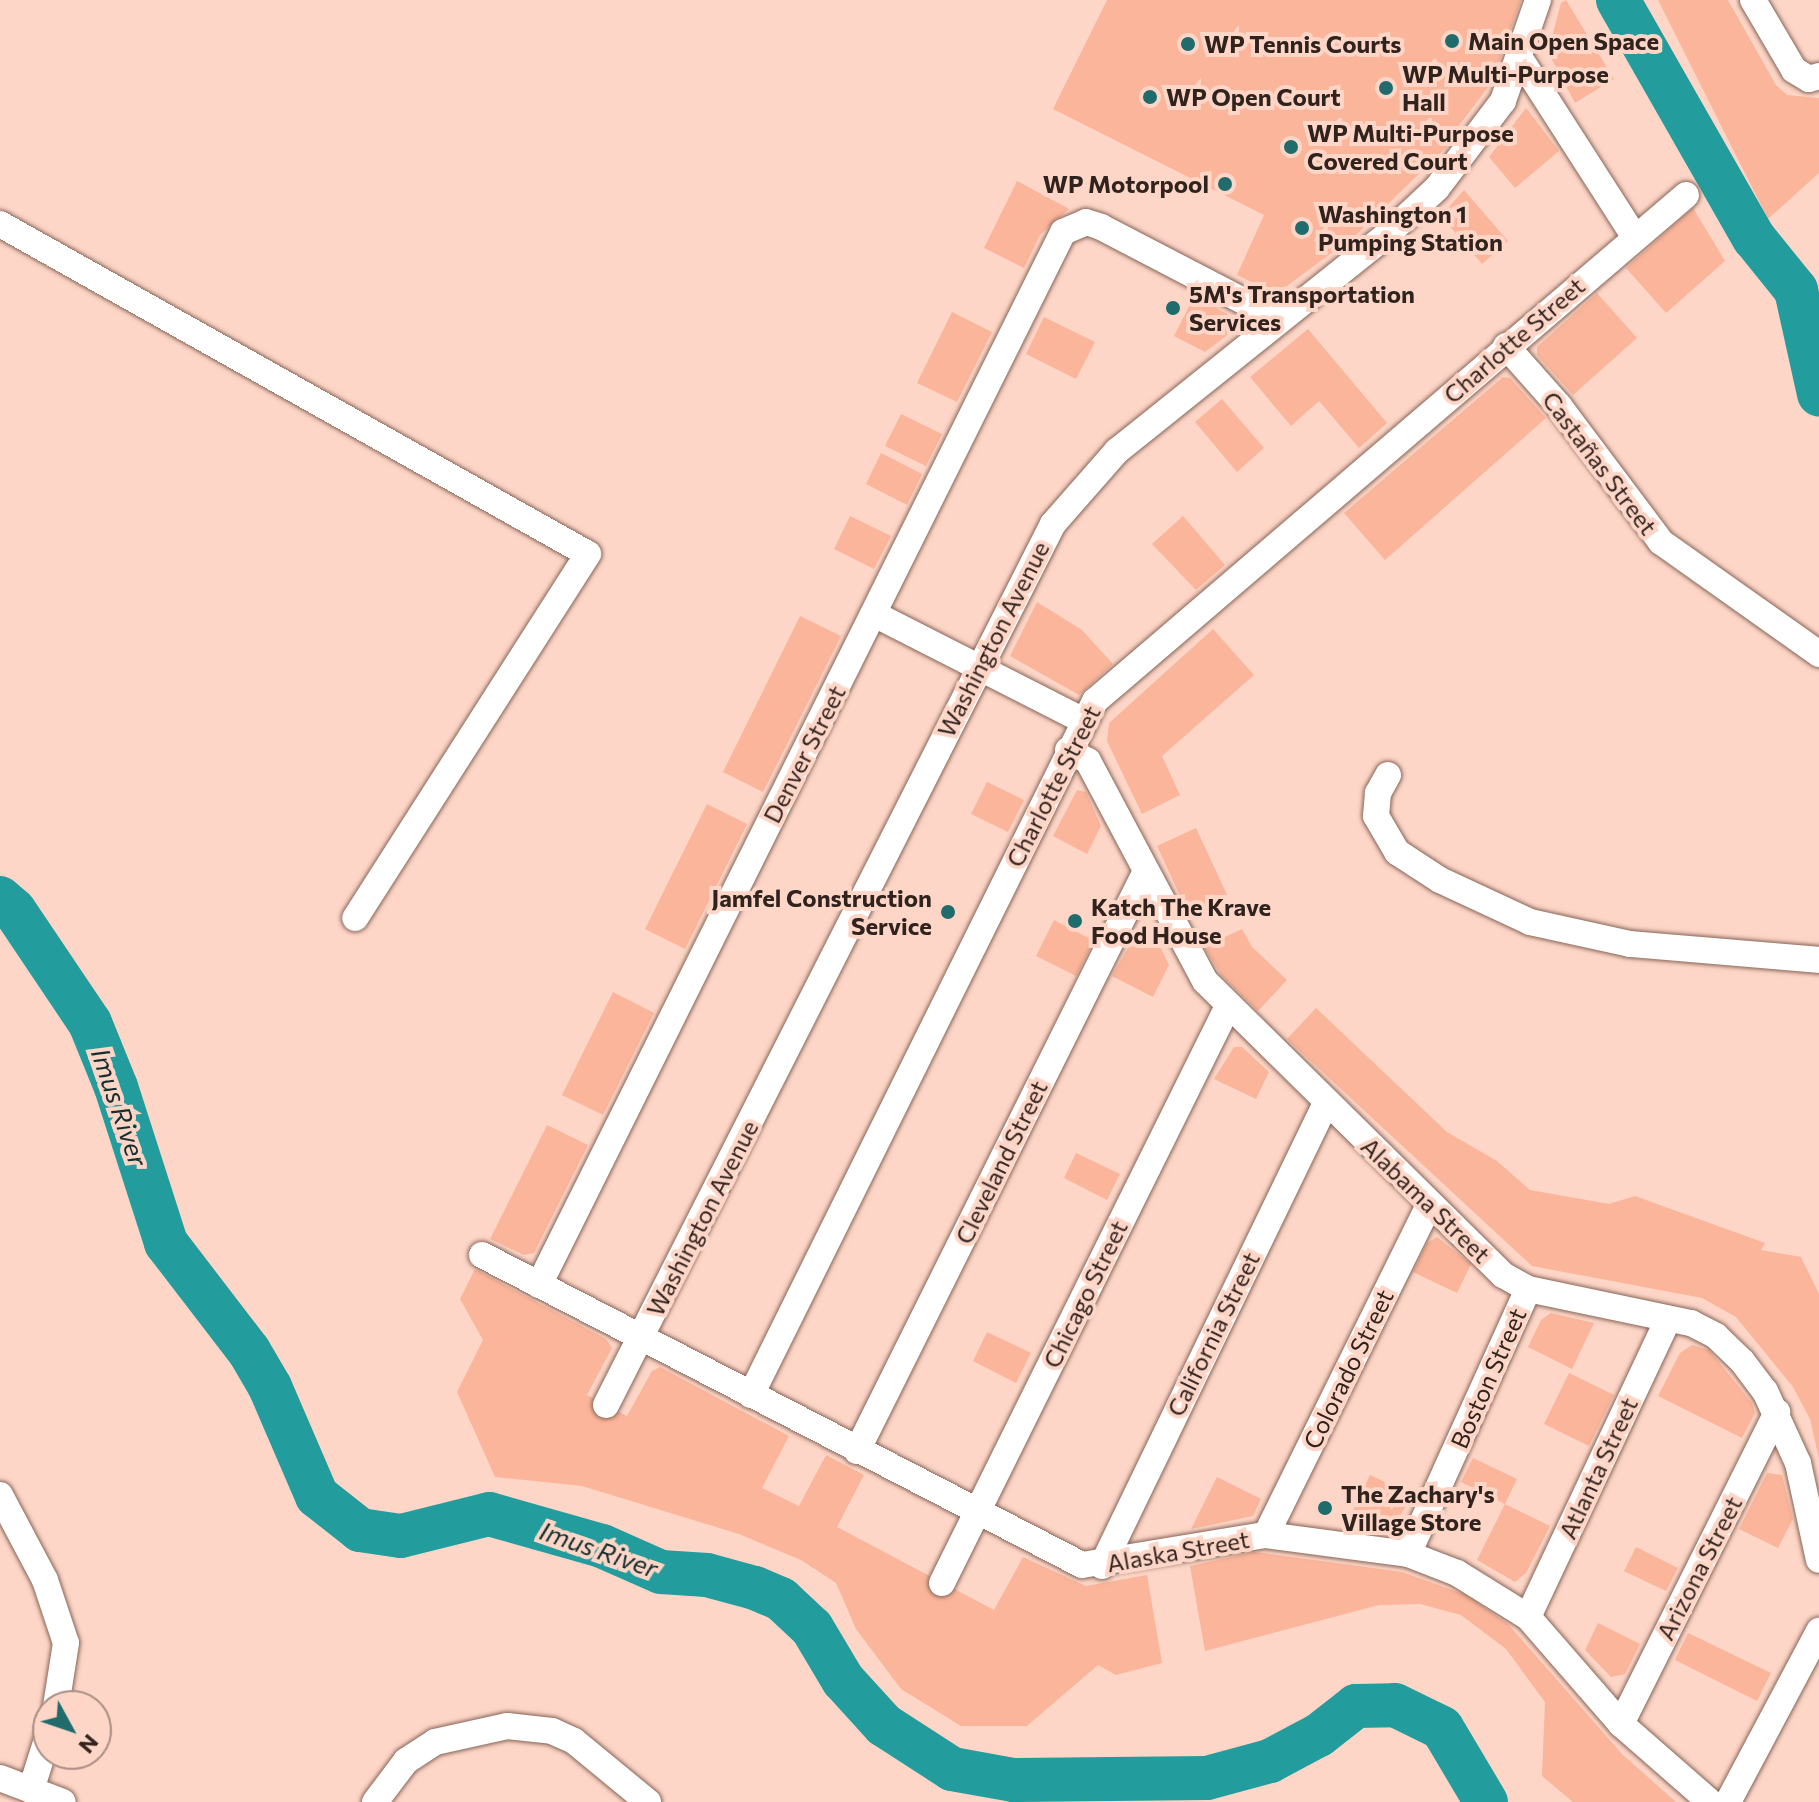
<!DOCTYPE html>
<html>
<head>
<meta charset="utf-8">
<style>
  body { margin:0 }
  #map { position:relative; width:1819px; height:1802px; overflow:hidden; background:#fdd6c7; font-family:Commissioner,sans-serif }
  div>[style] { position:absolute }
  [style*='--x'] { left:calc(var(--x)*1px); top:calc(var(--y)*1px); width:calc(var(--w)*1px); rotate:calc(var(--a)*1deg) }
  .green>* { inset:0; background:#fab59a }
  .river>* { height:44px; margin:-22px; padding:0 22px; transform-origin:22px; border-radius:22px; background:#229c9d }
  .roads { filter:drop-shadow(0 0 2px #876558) drop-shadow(0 0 2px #876558) }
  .minor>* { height:26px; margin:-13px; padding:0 13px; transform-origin:13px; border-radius:13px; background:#fff }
  .dots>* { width:22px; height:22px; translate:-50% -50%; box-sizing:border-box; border:4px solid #fdd6c7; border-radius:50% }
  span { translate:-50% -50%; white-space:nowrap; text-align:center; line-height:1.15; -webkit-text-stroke:8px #fdd6c7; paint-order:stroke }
  .poi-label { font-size:24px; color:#30221d; font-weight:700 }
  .left { translate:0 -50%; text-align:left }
  .right { translate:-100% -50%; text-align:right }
  .street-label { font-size:24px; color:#30221d }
  .water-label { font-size:26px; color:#152e2e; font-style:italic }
  .north { position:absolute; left:32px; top:1690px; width:80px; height:80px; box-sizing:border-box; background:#fdd6c7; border:2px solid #ab8e83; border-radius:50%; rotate:130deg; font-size:22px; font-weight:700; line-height:32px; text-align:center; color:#30221d }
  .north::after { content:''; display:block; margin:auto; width:28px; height:36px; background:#206c6c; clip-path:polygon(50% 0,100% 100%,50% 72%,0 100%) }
</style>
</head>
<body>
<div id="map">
  <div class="green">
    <div style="clip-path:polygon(1107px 0,1521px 0,1492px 82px,1457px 128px,1458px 136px,1357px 234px,1287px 286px,1270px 291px,1237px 275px,1264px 215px,1053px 109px)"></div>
    <div style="clip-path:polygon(1566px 0,1614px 79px,1575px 103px,1548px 52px,1561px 3px)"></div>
    <div style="clip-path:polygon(1658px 0,1728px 0,1776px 85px,1787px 95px,1819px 98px,1819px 173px,1768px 219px)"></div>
    <div style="clip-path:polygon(1526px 108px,1559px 151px,1515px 188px,1489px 157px)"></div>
    <div style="clip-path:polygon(1017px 181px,1069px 209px,1040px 235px,1024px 268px,984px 248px)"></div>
    <div style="clip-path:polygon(1464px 190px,1508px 241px,1482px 264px,1441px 216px)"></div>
    <div style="clip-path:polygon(1693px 208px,1725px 261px,1666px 313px,1626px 268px)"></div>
    <div style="clip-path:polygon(1597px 293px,1637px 338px,1573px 395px,1537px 355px,1537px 347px)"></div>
    <div style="clip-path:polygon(1195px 295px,1235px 319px,1234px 330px,1205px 352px,1174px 336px)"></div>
    <div style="clip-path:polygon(952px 312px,992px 332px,957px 402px,917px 383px)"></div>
    <div style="clip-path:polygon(1044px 317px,1095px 342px,1076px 379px,1026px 354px)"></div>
    <div style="clip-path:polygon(1308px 329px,1387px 423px,1359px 448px,1319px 401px,1291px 426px,1250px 377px)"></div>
    <div style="clip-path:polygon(1503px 377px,1510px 378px,1546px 418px,1385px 560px,1344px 513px)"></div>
    <div style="clip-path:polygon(1222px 399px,1264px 448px,1237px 472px,1195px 422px)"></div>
    <div style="clip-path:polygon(901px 414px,942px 434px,926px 466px,885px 446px)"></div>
    <div style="clip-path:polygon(881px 453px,922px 474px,907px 505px,866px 484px)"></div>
    <div style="clip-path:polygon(850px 516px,891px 536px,874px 569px,834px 549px)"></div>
    <div style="clip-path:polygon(1183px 516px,1225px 565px,1196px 590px,1152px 544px)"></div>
    <div style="clip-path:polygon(1037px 602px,1082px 630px,1113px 664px,1079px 695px,1010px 656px)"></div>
    <div style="clip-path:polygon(800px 616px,841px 636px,763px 792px,723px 772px)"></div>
    <div style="clip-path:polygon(1213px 629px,1254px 675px,1162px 756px,1180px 795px,1142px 814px,1107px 741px,1109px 723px)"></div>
    <div style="clip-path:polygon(987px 782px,1024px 800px,1008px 832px,971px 814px)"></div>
    <div style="clip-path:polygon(1077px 790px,1086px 792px,1101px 826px,1087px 854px,1053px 836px)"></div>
    <div style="clip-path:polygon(707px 804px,747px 824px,685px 949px,645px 929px)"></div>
    <div style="clip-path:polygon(1196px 828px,1228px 897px,1189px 915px,1157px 846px)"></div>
    <div style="clip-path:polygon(1054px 920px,1094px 941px,1076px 976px,1036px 956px)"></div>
    <div style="clip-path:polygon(1139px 929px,1155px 936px,1169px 965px,1153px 997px,1112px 976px)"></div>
    <div style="clip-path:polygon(1242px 929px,1252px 947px,1287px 980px,1258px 1011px,1222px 976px,1204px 947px)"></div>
    <div style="clip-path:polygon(613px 992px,654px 1013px,603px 1115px,562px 1095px)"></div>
    <div style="clip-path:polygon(1316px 1008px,1447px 1132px,1497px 1161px,1530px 1190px,1609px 1204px,1635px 1196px,1765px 1243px,1761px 1250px,1801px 1257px,1819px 1294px,1819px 1459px,1810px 1419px,1793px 1387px,1736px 1317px,1702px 1298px,1532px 1266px,1287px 1039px)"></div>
    <div style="clip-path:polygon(1234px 1047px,1242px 1047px,1269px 1072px,1256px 1099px,1214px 1079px)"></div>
    <div style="clip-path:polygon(547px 1125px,588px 1145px,534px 1253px,524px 1255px,490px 1239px)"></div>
    <div style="clip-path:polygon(1076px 1153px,1120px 1174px,1107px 1200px,1064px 1178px)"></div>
    <div style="clip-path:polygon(1437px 1237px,1471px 1264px,1457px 1293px,1413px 1272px,1427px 1243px)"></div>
    <div style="clip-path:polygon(475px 1269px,606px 1339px,612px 1348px,587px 1395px,627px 1416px,652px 1371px,660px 1367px,789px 1436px,762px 1488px,799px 1506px,826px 1455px,864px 1475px,837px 1527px,994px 1610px,1023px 1557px,1086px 1586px,1147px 1575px,1162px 1663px,1116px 1675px,1098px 1665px,1027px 1726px,961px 1726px,901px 1689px,856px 1629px,836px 1583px,801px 1560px,739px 1534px,582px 1486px,495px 1477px,457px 1392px,483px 1340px,460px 1299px)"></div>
    <div style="clip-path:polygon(1551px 1313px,1594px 1323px,1572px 1369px,1528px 1347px,1541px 1320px)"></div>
    <div style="clip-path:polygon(987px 1332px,1031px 1353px,1016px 1383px,973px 1361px)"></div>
    <div style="clip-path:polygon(1692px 1345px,1709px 1350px,1752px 1403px,1755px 1413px,1742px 1438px,1658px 1396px,1680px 1353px)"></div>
    <div style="clip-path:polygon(1569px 1373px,1614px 1395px,1589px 1446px,1544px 1424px)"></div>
    <div style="clip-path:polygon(1473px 1458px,1517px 1479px,1505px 1504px,1550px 1526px,1526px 1573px,1515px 1582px,1477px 1560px,1505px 1504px,1461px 1482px)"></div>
    <div style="clip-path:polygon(1767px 1473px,1782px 1475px,1793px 1519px,1778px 1548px,1739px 1529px)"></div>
    <div style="clip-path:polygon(1370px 1475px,1413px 1495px,1392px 1528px,1345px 1527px)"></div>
    <div style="clip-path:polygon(1217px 1477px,1261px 1499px,1253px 1516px,1191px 1529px)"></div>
    <div style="clip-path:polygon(1636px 1547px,1678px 1568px,1666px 1591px,1624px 1571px)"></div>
    <div style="clip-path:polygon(1255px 1552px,1402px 1572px,1466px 1595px,1508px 1624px,1622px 1754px,1676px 1802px,1573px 1802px,1542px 1776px,1545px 1702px,1506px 1649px,1461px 1615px,1420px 1604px,1379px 1605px,1205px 1651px,1190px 1566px)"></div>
    <div style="clip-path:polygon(1598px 1623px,1640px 1644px,1625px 1674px,1611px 1677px,1585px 1650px)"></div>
    <div style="clip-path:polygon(1688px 1633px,1771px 1673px,1757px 1701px,1675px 1660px)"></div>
  </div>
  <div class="river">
    <div style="--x:1618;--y:0;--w:274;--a:60.3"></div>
    <div style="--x:1754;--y:238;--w:67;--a:51.1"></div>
    <div style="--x:1796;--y:290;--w:107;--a:77.5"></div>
    <div style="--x:0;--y:898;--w:18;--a:41"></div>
    <div style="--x:14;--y:910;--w:136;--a:56.1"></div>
    <div style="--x:90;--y:1023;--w:69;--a:67.9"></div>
    <div style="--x:116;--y:1087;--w:164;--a:72.2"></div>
    <div style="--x:166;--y:1243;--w:136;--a:52.5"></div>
    <div style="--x:249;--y:1351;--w:42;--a:59.7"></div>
    <div style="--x:270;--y:1387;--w:119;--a:66.7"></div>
    <div style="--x:317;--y:1496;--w:55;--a:38.3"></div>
    <div style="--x:360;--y:1530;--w:41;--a:8.3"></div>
    <div style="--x:401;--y:1536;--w:91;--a:-14"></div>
    <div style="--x:489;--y:1514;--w:117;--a:15.8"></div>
    <div style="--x:602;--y:1546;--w:64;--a:23.8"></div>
    <div style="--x:661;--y:1572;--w:46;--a:3.7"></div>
    <div style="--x:707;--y:1575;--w:50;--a:15.2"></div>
    <div style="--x:755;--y:1588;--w:28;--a:23"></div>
    <div style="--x:781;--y:1599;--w:42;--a:43.1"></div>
    <div style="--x:812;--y:1628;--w:61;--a:59.2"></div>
    <div style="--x:843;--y:1680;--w:61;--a:47.7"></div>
    <div style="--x:884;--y:1725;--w:81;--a:32.9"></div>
    <div style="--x:952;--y:1769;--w:63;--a:10.1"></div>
    <div style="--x:1014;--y:1780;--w:193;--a:-0.6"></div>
    <div style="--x:1207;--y:1778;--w:65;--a:-15.1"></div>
    <div style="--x:1270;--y:1761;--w:55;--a:-28"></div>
    <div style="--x:1319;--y:1735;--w:47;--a:-38.1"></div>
    <div style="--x:1356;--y:1706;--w:39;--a:-1"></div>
    <div style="--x:1395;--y:1705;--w:52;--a:26.1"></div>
    <div style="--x:1442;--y:1728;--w:86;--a:59.3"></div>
  </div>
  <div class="roads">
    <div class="minor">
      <div style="--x:1753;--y:0;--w:81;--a:59.6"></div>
      <div style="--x:1794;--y:70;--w:17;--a:31"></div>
      <div style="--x:1809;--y:79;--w:10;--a:-17"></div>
      <div style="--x:1521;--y:60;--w:209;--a:57.3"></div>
      <div style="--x:0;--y:224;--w:674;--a:29.3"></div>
      <div style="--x:588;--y:554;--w:432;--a:122.6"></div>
      <div style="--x:1506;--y:346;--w:80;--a:48.5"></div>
      <div style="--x:1559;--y:406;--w:170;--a:53.1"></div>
      <div style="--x:1661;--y:542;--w:194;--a:35.3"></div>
      <div style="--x:874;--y:614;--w:233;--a:27"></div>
      <div style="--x:1068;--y:750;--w:23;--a:29"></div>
      <div style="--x:1088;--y:761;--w:249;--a:62"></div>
      <div style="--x:1205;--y:981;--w:419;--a:44.6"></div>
      <div style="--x:1503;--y:1275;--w:29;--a:29"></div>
      <div style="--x:1528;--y:1289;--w:167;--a:11.8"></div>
      <div style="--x:1691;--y:1323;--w:28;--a:27"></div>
      <div style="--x:1716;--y:1336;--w:36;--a:44"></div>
      <div style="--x:1742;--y:1361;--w:38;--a:53"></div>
      <div style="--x:1765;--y:1391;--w:79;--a:65.4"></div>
      <div style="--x:1798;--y:1463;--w:99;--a:77.8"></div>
      <div style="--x:1388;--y:775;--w:21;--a:119"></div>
      <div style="--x:1378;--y:793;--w:23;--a:95"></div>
      <div style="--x:1376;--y:816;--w:42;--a:59.7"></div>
      <div style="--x:1397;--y:852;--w:51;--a:33.1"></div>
      <div style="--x:1440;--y:880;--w:99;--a:25"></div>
      <div style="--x:1530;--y:922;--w:102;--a:12.4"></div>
      <div style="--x:1630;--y:944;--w:190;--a:4.8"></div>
      <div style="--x:482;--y:1255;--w:675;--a:27.32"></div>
      <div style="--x:1082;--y:1565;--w:186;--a:-9.3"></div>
      <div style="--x:1266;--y:1535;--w:143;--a:7.6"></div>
      <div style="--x:1408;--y:1554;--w:53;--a:21.2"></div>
      <div style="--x:1457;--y:1573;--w:84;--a:31.8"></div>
      <div style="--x:1528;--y:1617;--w:142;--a:49"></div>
      <div style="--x:1621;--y:1724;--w:118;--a:41.2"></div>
      <div style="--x:539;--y:1285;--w:1176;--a:-63.54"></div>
      <div style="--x:1063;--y:232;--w:25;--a:-23"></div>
      <div style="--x:1086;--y:222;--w:16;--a:18"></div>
      <div style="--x:1101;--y:227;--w:199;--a:27.5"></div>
      <div style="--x:751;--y:1395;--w:775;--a:-63.63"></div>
      <div style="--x:1095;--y:701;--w:778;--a:-40.57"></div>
      <div style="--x:606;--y:1405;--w:988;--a:-63.1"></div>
      <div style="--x:1053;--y:524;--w:97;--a:-48.8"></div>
      <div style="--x:1117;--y:451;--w:350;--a:-38.7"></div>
      <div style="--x:1390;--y:232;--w:64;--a:-43.1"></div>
      <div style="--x:1437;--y:188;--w:109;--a:-52.8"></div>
      <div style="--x:1503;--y:101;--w:107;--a:-70.9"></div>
      <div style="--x:857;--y:1451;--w:646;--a:-63.51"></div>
      <div style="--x:0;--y:1495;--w:96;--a:62.1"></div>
      <div style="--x:45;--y:1580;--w:66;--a:71.6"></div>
      <div style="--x:66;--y:1643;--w:64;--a:99"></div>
      <div style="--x:1266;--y:1535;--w:370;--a:-63.7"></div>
      <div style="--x:1408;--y:1554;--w:291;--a:-65.6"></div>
      <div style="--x:1102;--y:1566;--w:514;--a:-64.18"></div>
      <div style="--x:942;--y:1583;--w:644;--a:-63.63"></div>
      <div style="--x:1528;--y:1617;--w:329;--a:-64.8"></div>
      <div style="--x:1621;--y:1724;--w:349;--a:-63.4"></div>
      <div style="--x:0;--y:1778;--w:67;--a:20.9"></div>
      <div style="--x:31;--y:1790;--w:57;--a:-72.5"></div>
      <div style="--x:375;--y:1802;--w:51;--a:-52.9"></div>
      <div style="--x:406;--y:1761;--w:35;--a:-33"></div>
      <div style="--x:435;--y:1742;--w:74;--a:-12.5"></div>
      <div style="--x:507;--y:1726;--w:45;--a:6.3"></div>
      <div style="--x:552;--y:1731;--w:24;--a:24"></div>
      <div style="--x:574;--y:1741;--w:96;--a:39.5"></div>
      <div style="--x:1728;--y:1802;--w:194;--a:-62"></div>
    </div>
  </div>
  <div class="dots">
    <div style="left:1452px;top:41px;background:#206c6c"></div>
    <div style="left:1188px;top:44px;background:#206c6c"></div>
    <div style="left:1386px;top:88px;background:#206c6c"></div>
    <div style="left:1150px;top:97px;background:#206c6c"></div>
    <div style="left:1291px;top:147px;background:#206c6c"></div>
    <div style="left:1225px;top:184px;background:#206c6c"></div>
    <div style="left:1302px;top:228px;background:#206c6c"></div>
    <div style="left:1173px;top:308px;background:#206c6c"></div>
    <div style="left:948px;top:912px;background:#206c6c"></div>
    <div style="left:1075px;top:921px;background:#206c6c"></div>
    <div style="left:1325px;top:1508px;background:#206c6c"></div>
  </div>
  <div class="poi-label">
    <span class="left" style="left:1468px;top:41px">Main Open Space</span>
    <span class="left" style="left:1204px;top:44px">WP Tennis Courts</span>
    <span class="left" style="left:1402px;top:88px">WP Multi-Purpose<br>Hall</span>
    <span class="left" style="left:1166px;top:97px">WP Open Court</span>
    <span class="left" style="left:1307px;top:147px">WP Multi-Purpose<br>Covered Court</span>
    <span class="right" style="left:1209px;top:184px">WP Motorpool</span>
    <span class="left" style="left:1318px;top:228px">Washington 1<br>Pumping Station</span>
    <span class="left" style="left:1189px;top:308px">5M's Transportation<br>Services</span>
    <span class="right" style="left:932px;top:912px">Jamfel Construction<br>Service</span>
    <span class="left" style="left:1091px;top:921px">Katch The Krave<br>Food House</span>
    <span class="left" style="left:1341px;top:1508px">The Zachary's<br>Village Store</span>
  </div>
  <div class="street-label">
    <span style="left:1514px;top:340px;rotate:-41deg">Charlotte Street</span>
    <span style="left:1600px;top:463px;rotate:53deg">Castañas Street</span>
    <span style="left:993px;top:639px;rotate:-63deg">Washington Avenue</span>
    <span style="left:804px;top:754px;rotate:-63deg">Denver Street</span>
    <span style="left:1053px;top:786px;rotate:-63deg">Charlotte Street</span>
    <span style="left:1001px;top:1162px;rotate:-64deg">Cleveland Street</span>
    <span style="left:1426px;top:1200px;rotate:44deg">Alabama Street</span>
    <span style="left:702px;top:1218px;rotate:-63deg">Washington Avenue</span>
    <span style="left:1085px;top:1294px;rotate:-64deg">Chicago Street</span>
    <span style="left:1213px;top:1334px;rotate:-64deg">California Street</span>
    <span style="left:1348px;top:1369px;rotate:-64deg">Colorado Street</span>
    <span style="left:1488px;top:1378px;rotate:-66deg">Boston Street</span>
    <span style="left:1598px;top:1468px;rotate:-65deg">Atlanta Street</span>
    <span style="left:1178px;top:1551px;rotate:-10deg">Alaska Street</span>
    <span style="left:1699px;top:1568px;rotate:-63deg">Arizona Street</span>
  </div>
  <div class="water-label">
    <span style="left:120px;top:1107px;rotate:71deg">Imus River</span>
    <span style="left:599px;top:1549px;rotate:19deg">Imus River</span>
  </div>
  <div class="north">N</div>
</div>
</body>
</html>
